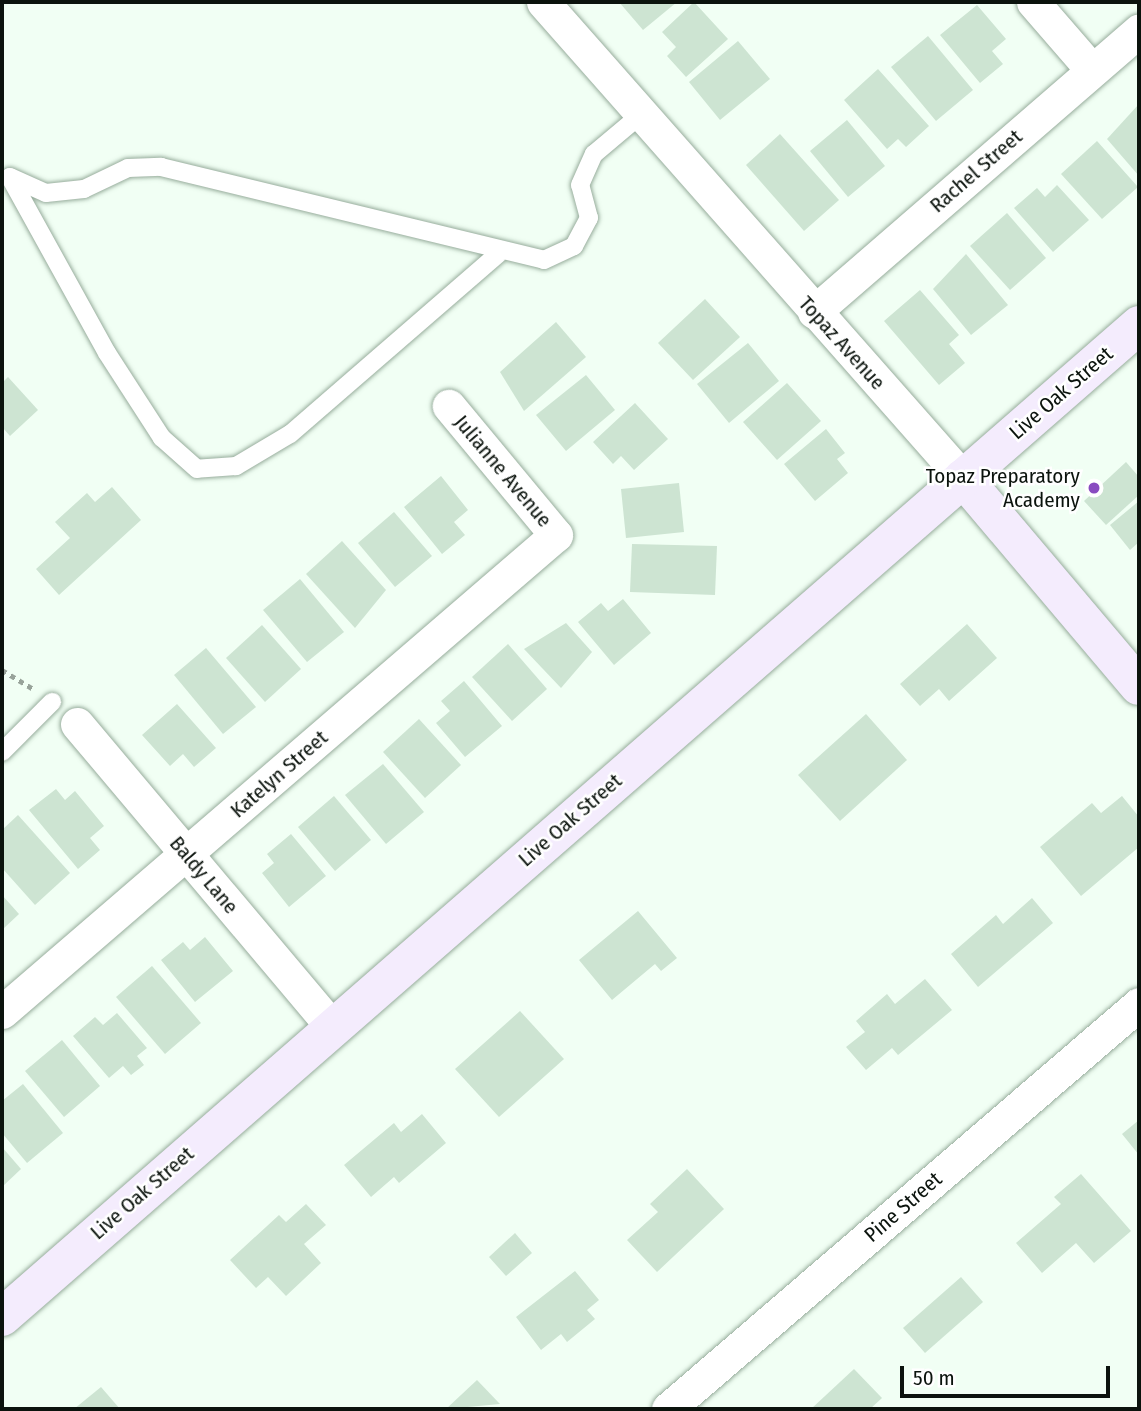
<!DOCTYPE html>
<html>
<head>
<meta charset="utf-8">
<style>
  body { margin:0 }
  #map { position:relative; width:1141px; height:1411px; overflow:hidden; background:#f1fff4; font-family:"Fira Sans Condensed",sans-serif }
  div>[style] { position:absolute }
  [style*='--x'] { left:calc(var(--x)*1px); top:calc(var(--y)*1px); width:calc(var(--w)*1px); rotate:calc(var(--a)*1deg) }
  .building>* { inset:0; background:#cde4d2 }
  .path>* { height:4.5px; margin-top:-2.25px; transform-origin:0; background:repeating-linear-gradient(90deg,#98a39a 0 5px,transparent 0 10px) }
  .roads { filter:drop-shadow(0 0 2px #97ad9c) drop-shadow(0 0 2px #97ad9c) }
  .lane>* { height:18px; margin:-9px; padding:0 9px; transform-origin:9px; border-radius:9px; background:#fff }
  .street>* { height:33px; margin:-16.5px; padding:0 16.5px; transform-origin:16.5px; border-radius:16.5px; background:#fff }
  .secondary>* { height:38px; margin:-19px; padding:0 19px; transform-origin:19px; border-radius:19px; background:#f4ecfd }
  .dots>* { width:19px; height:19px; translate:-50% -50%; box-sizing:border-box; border:4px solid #fff; border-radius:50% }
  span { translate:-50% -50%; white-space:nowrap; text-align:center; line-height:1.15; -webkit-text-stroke:5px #fff; paint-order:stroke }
  .street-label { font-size:21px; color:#0b130d }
  .poi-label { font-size:21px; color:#0b130d }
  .right { translate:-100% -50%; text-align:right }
  .frame { position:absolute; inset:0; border:4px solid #0b130d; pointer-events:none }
  .scale { position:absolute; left:900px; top:1366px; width:210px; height:32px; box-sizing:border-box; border:4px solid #0b130d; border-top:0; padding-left:9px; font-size:21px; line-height:24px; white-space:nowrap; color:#0b130d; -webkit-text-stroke:5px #fff; paint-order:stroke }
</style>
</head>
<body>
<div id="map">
  <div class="building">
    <div style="clip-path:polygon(619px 2px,677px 2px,643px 30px)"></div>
    <div style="clip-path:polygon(694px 2px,728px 39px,686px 77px,667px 56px,676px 47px,662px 32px)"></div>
    <div style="clip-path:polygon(977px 5px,1006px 39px,992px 51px,1003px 64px,980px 83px,940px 35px)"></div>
    <div style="clip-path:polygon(928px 36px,973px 90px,936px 121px,891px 67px)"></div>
    <div style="clip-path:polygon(738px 41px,770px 79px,720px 120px,689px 82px)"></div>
    <div style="clip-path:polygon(878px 69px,929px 126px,906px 147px,898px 139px,887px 149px,844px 100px)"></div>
    <div style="clip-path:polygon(1139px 104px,1139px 176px,1107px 139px)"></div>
    <div style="clip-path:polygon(847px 120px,885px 166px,848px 197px,810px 151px)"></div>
    <div style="clip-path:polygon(780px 134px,839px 200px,804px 231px,746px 165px)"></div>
    <div style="clip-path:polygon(1097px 141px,1138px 187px,1102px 219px,1061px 174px)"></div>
    <div style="clip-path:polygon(1057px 185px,1089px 220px,1053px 252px,1014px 208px,1037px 188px,1045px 197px)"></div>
    <div style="clip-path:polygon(1007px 213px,1046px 258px,1010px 290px,970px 246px)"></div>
    <div style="clip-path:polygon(966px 254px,1008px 305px,971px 335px,933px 289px)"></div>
    <div style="clip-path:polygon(920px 290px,959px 335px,949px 344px,965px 363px,939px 385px,884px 321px)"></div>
    <div style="clip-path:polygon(705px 299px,740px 337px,693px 380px,658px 343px)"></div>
    <div style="clip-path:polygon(556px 322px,586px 357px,524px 411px,500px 372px)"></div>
    <div style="clip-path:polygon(748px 343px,779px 381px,729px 423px,697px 384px)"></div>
    <div style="clip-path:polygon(586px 375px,615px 410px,566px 451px,536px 415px)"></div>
    <div style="clip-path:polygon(8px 377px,38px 410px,10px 436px,2px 427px,2px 383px)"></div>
    <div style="clip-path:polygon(787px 383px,821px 421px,777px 460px,743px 422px)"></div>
    <div style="clip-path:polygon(635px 403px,668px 439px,634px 470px,621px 456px,613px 464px,593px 442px)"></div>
    <div style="clip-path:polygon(826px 429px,845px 453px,837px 459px,848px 473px,815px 501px,784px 464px)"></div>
    <div style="clip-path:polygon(1126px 462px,1139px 477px,1139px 495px,1106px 525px,1084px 501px)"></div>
    <div style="clip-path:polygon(441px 476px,468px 510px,454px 522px,465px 535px,442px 554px,404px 507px)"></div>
    <div style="clip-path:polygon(679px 483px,684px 532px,626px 538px,621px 489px)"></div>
    <div style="clip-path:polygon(112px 487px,141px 520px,59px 595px,36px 569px,70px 538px,55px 522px,87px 493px,95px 502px)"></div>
    <div style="clip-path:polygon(1139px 501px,1139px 542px,1130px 550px,1110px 525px)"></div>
    <div style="clip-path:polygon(394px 512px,432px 556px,395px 587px,358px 543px)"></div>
    <div style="clip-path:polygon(342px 541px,386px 590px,355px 628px,306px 574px)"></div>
    <div style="clip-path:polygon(632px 544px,717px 546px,715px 595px,630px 592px)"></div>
    <div style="clip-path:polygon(300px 579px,344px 632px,307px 662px,263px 610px)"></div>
    <div style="clip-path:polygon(623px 599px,651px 633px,614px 665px,578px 622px,601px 603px,608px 611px)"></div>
    <div style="clip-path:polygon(566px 623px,592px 652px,561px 688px,524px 649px)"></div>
    <div style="clip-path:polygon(967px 624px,997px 658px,949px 701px,939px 689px,920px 706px,900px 684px)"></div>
    <div style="clip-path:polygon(262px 625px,301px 669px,265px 702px,226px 658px)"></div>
    <div style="clip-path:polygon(508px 644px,547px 689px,512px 721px,472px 677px)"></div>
    <div style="clip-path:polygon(206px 648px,256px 707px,223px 734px,174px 675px)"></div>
    <div style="clip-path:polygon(464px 681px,502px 726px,465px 757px,436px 723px,450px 711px,441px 701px)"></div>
    <div style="clip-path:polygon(177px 704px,216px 748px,194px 767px,183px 754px,170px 766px,142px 735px)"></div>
    <div style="clip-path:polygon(866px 714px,907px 760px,840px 821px,798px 775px)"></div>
    <div style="clip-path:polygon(419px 719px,461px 765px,425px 798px,383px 752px)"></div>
    <div style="clip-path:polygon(383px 764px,424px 812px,386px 844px,345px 795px)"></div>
    <div style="clip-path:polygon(56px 789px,65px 800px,75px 791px,104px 826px,90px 838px,100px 850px,78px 869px,29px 810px)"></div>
    <div style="clip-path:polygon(334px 796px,371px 840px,335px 871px,298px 827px)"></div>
    <div style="clip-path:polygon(1122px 796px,1139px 817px,1139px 847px,1081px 896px,1040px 847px,1092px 803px,1101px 813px)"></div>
    <div style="clip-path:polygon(18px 815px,70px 873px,35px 905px,2px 868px,2px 830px)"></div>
    <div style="clip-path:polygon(291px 834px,326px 876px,289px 907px,262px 873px,274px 863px,267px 854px)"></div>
    <div style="clip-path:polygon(2px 895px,19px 914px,2px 930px)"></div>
    <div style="clip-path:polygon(1032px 898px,1053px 923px,978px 987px,951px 954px,996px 915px,1003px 924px)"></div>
    <div style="clip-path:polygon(638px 911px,677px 958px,661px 971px,655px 964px,612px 1000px,579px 960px)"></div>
    <div style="clip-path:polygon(205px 937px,233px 971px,195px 1002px,161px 960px,183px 942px,190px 950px)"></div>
    <div style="clip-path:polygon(152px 966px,201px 1023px,165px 1054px,116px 997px)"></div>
    <div style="clip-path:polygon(925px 979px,952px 1010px,898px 1055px,892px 1048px,866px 1070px,846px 1047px,865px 1032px,856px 1021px,887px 994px,895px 1004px)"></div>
    <div style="clip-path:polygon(520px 1011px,564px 1059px,499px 1117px,455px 1069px)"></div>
    <div style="clip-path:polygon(117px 1013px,147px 1048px,137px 1056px,144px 1065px,131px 1075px,123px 1066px,109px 1078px,73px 1036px,95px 1017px,103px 1025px)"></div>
    <div style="clip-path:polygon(62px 1040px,100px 1086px,64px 1117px,25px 1071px)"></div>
    <div style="clip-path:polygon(23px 1084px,63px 1133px,27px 1163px,2px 1133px,2px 1101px)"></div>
    <div style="clip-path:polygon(422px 1114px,446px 1143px,399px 1183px,394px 1177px,371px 1197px,344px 1165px,394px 1123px,401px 1132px)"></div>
    <div style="clip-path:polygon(1139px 1120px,1139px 1155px,1122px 1134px)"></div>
    <div style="clip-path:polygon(2px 1147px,21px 1169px,2px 1187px)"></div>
    <div style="clip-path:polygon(687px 1169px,724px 1209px,657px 1272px,627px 1240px,658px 1212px,650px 1204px)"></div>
    <div style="clip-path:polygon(1081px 1174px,1131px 1231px,1094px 1263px,1076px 1243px,1042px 1273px,1016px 1243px,1061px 1204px,1054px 1197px)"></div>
    <div style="clip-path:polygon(306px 1204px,326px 1225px,304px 1244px,321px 1263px,286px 1296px,268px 1277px,256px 1288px,230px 1260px,279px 1215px,286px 1222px)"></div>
    <div style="clip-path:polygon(515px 1233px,532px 1253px,506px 1276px,489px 1257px)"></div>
    <div style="clip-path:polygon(575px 1271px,599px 1300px,587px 1310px,595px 1319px,567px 1342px,561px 1334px,541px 1350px,516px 1317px)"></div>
    <div style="clip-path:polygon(961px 1277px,983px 1302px,925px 1353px,903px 1328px)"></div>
    <div style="clip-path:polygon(854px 1369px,882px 1398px,870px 1409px,811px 1409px)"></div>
    <div style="clip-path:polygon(477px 1380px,500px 1404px,446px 1409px)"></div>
    <div style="clip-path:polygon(101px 1387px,120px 1409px,74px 1409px)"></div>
  </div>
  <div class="path">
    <div style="--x:2;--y:670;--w:37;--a:31"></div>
  </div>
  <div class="roads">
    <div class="lane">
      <div style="--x:498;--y:254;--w:275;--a:139.1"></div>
      <div style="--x:290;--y:434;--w:63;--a:149.3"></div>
      <div style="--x:236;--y:466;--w:39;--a:176"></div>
      <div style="--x:197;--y:469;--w:47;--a:-138.5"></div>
      <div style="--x:162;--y:438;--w:101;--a:-122.9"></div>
      <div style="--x:107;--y:353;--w:201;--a:-118.9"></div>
      <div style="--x:10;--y:177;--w:39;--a:24"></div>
      <div style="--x:46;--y:193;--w:38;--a:-6"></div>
      <div style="--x:84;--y:189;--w:49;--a:-25.5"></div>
      <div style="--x:128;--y:168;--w:33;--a:-2"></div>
      <div style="--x:161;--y:167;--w:394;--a:13.6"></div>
      <div style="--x:544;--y:260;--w:33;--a:-25"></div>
      <div style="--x:574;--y:246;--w:32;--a:-62"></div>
      <div style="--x:589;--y:218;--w:34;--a:-105"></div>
      <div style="--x:580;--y:185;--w:34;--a:-66"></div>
      <div style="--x:594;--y:154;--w:65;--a:-40"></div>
      <div style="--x:2;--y:752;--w:71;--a:-45"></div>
    </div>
    <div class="street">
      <div style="--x:543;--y:2;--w:635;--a:48.58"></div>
      <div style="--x:1033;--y:2;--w:90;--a:49.1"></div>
      <div style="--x:814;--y:312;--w:430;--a:-40.9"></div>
      <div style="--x:77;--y:724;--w:395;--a:49.9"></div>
      <div style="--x:2;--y:1012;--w:731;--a:-40.73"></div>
      <div style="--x:556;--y:535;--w:168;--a:-129.7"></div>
      <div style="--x:668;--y:1409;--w:621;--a:-40.69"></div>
    </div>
    <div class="secondary">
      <div style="--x:963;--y:478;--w:272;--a:49.8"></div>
      <div style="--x:2;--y:1317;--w:1509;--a:-41.1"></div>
    </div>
  </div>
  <div class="dots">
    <div style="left:1094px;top:488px;background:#894bc0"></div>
  </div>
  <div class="street-label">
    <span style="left:976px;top:171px;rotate:-41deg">Rachel Street</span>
    <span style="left:842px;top:343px;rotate:48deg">Topaz Avenue</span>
    <span style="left:1061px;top:393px;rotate:-41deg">Live Oak Street</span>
    <span style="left:503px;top:471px;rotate:50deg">Julianne Avenue</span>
    <span style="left:279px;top:774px;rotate:-41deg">Katelyn Street</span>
    <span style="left:570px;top:820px;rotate:-41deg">Live Oak Street</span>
    <span style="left:204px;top:875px;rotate:50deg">Baldy Lane</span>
    <span style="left:142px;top:1193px;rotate:-41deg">Live Oak Street</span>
    <span style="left:903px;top:1207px;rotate:-41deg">Pine Street</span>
  </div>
  <div class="poi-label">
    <span class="right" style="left:1080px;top:488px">Topaz Preparatory<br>Academy</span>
  </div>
  <div class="frame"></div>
  <div class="scale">50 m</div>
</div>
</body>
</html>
